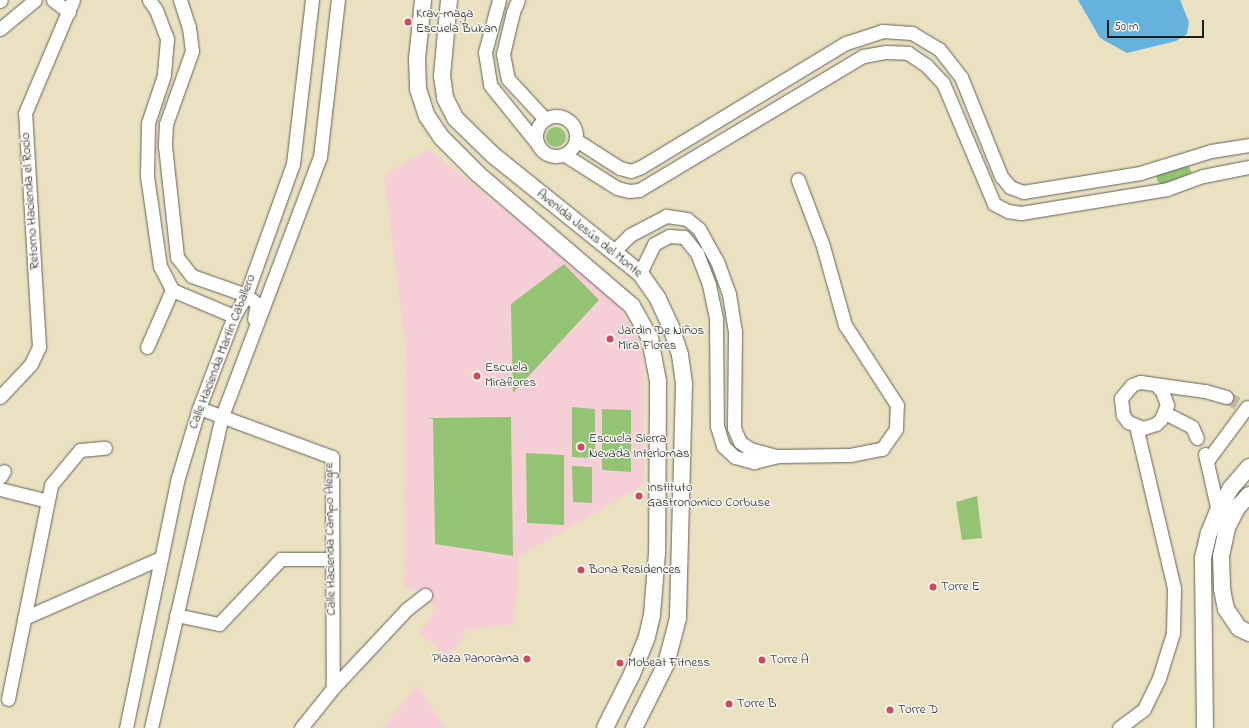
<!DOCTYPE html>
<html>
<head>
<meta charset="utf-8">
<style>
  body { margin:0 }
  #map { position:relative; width:1249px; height:728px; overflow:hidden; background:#eae1c1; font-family:"Indie Flower",sans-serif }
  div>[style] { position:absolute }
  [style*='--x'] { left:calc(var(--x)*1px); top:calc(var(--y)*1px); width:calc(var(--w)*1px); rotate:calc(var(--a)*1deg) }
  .built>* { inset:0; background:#f6cfd6 }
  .green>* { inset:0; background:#93c474 }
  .round { border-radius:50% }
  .water>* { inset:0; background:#63b3de }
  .minor-tunnel>* { height:13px; margin-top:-6.5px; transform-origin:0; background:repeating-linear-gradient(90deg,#c1baa0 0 13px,transparent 0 19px) }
  .roads { filter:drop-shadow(0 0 1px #646156) drop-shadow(0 0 1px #646156) }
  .minor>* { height:13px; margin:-6.5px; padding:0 6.5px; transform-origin:6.5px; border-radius:6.5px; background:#fff }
  .minor>.ring { margin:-6.5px; padding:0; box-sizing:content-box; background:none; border:13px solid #fff; border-radius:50% }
  .major>* { height:16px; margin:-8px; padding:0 8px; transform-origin:8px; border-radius:8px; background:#fff }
  .dots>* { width:11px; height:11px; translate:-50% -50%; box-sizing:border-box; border:2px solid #f6f6f2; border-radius:50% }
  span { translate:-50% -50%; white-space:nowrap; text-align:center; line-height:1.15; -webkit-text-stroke:3px #f6f6f2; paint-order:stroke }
  .poi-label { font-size:13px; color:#1c1c1c }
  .left { translate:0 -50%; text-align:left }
  .right { translate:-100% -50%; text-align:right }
  .street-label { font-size:13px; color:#1c1c1c }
  .scale { position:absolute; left:1107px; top:20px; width:97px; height:18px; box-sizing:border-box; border:2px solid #1c1c1c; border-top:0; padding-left:5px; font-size:12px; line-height:14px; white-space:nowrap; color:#1c1c1c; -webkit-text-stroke:3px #f6f6f2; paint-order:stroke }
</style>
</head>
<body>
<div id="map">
  <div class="built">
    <div style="clip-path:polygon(429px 149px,567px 260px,618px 305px,639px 342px,644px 355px,644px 485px,519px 556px,515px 624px,468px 630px,448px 657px,419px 633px,432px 615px,434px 608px,431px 598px,426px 592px,404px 588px,405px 342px,384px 175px)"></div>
    <div style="clip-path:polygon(417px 685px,445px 728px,383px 728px)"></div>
  </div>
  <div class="green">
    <div class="round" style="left:546px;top:127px;width:20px;height:20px"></div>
    <div style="clip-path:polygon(1187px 163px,1192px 173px,1161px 185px,1157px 180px,1156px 174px)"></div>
    <div style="clip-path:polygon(564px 264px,599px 300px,513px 393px,511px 304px)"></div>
    <div style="clip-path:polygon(572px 407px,595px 409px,595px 458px,572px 457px)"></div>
    <div style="clip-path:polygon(602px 409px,631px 410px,631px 472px,602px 470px)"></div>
    <div style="clip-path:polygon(511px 417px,513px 556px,435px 544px,433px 419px,427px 418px)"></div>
    <div style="clip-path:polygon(526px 453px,564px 455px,564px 525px,527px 523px)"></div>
    <div style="clip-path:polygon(572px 466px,592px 467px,592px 503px,573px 502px)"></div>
    <div style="clip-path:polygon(977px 496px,982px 538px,962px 540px,956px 502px)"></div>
  </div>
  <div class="water">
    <div style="clip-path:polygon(1078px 0,1180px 0,1189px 22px,1187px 34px,1176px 41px,1127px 53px,1100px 38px)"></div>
  </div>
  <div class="minor-tunnel">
    <div style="--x:1226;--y:397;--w:16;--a:27"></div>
  </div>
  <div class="roads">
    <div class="minor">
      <div style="--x:53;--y:0;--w:20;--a:37"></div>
      <div style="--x:149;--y:0;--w:12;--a:55"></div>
      <div style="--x:156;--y:10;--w:31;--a:69"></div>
      <div style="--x:167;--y:39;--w:36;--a:95"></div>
      <div style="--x:164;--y:75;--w:51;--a:108.4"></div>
      <div style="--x:148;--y:123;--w:53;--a:91.1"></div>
      <div style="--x:147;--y:176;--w:91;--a:81.8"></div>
      <div style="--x:160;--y:266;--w:27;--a:63"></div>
      <div style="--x:172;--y:290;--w:67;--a:22.8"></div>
      <div style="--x:180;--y:0;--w:28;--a:72"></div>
      <div style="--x:189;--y:27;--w:24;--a:83"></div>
      <div style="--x:192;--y:51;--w:77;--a:109.6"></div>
      <div style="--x:166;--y:124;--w:22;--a:93"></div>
      <div style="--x:165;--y:146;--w:112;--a:83.8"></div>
      <div style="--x:177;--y:257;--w:24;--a:52"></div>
      <div style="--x:192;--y:276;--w:57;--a:19.4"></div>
      <div style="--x:246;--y:295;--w:14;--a:39"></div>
      <div style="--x:257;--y:304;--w:15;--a:101"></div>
      <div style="--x:499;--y:0;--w:54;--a:105.1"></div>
      <div style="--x:485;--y:52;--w:33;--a:81"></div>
      <div style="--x:490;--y:85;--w:75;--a:51"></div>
      <div style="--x:518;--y:0;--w:13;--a:113"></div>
      <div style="--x:513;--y:12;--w:43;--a:103.4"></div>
      <div style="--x:503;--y:54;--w:25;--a:79"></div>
      <div style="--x:508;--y:79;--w:54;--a:47.2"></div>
      <div style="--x:0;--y:1;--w:1;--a:-45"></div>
      <div style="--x:0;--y:29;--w:45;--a:-39.6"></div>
      <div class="ring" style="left:536px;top:116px;width:27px;height:27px"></div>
      <div style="--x:576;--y:140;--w:52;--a:32.5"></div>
      <div style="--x:620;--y:168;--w:11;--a:15"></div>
      <div style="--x:631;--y:171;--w:11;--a:-22"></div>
      <div style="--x:641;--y:167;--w:240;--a:-31.2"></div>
      <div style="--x:846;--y:43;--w:38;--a:-18"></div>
      <div style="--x:882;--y:31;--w:30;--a:4"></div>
      <div style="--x:912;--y:33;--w:31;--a:31"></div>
      <div style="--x:939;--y:49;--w:36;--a:52"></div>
      <div style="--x:961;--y:77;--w:107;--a:68"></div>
      <div style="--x:1001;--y:176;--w:14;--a:51"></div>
      <div style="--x:1010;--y:187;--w:14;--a:21"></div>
      <div style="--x:1023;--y:192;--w:119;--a:-9.2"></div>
      <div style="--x:1140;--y:173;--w:74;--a:-17.2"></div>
      <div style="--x:1211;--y:151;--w:38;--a:-9"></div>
      <div style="--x:565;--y:155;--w:62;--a:32.4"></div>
      <div style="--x:617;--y:188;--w:12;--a:14"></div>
      <div style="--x:629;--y:191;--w:10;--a:-6"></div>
      <div style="--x:639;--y:190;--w:261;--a:-30.9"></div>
      <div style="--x:863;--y:56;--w:22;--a:-10"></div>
      <div style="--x:885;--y:52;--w:23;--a:2"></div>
      <div style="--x:908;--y:53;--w:22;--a:34"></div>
      <div style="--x:926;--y:65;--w:25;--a:47"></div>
      <div style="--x:943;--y:83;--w:131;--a:67.1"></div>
      <div style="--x:994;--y:204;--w:16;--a:27"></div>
      <div style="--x:1008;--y:211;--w:13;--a:9"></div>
      <div style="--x:1021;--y:213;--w:148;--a:-9.3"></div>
      <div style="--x:1167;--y:189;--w:38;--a:-20"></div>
      <div style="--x:1203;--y:176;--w:47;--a:-11.1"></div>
      <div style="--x:613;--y:252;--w:24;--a:-45"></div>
      <div style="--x:630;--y:235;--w:41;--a:-27.8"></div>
      <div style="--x:666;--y:216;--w:21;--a:8"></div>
      <div style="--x:687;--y:219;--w:16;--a:40"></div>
      <div style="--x:699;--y:229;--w:37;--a:61"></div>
      <div style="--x:717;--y:261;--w:35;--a:70"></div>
      <div style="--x:729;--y:294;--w:37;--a:81"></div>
      <div style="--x:735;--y:331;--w:97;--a:90.6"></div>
      <div style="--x:734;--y:428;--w:15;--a:67"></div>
      <div style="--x:740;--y:442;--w:12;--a:35"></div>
      <div style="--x:750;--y:449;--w:28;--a:15"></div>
      <div style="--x:640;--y:273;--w:32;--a:-64"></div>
      <div style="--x:654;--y:244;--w:17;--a:-28"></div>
      <div style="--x:669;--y:236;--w:15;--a:4"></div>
      <div style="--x:684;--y:237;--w:21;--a:51"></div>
      <div style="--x:697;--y:253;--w:34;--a:69"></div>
      <div style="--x:709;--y:285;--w:35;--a:78"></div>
      <div style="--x:716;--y:319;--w:107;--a:89.5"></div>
      <div style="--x:717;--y:426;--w:21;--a:73"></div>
      <div style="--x:723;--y:446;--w:16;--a:43"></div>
      <div style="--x:735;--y:457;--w:20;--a:15"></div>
      <div style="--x:754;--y:462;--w:25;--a:-14"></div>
      <div style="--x:778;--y:456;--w:72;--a:-0.8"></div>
      <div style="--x:850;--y:455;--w:33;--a:-11"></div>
      <div style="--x:882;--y:449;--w:24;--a:-55"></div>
      <div style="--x:896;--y:429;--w:24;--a:-88"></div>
      <div style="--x:897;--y:405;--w:95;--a:-123"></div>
      <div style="--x:845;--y:325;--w:82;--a:-105.6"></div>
      <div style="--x:823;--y:246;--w:71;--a:-110.7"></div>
      <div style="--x:147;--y:347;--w:62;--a:-66.3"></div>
      <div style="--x:1156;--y:385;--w:8;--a:45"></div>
      <div style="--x:1162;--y:391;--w:15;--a:70"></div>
      <div style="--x:1167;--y:405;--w:15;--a:113"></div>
      <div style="--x:1161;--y:419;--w:7;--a:135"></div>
      <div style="--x:1156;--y:424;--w:14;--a:163"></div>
      <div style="--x:1143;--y:428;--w:16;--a:-158"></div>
      <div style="--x:1128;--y:422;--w:9;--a:-126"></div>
      <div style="--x:1123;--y:415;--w:17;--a:-97"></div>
      <div style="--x:1121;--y:398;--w:17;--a:-50"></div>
      <div style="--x:1132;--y:385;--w:9;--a:-21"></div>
      <div style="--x:1140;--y:382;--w:66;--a:7.9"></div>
      <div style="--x:1205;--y:391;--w:22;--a:16"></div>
      <div style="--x:0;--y:397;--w:45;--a:-46.8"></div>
      <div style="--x:31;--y:364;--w:19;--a:-65"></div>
      <div style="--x:39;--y:347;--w:234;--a:-93.4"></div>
      <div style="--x:25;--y:113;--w:123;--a:-67"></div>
      <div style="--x:199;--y:408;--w:142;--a:20.2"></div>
      <div style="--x:332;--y:457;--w:231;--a:89.8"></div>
      <div style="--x:1165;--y:413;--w:30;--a:27"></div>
      <div style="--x:1192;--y:427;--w:12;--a:66"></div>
      <div style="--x:1205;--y:454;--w:58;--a:77.2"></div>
      <div style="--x:1207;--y:461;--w:67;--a:-53.5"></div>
      <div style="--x:0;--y:477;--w:7;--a:-56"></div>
      <div style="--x:0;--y:489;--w:49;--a:14"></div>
      <div style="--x:176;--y:615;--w:44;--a:11.8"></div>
      <div style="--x:219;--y:624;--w:90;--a:-46.4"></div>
      <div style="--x:281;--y:559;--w:51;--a:0"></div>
      <div style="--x:24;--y:618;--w:150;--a:-23.7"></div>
      <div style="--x:8;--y:699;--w:218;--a:-78.6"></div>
      <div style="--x:51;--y:485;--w:45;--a:-50.4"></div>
      <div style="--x:80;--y:450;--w:25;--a:-5"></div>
      <div style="--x:126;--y:728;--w:252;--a:-78.3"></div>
      <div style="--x:177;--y:481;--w:76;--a:-73.2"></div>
      <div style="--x:199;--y:408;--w:98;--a:-69.2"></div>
      <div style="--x:234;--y:316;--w:24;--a:-60"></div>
      <div style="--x:246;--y:295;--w:139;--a:-70.3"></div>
      <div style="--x:293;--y:164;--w:165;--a:-83.4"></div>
      <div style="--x:151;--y:728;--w:320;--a:-77.2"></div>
      <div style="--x:222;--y:416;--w:277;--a:-69.3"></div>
      <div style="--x:320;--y:157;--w:158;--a:-83.5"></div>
      <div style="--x:301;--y:728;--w:51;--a:-51.3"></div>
      <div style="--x:333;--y:688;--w:108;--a:-46.9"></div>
      <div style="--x:407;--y:609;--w:23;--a:-38"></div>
      <div style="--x:1119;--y:728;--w:31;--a:-37"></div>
      <div style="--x:1144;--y:709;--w:34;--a:-64"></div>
      <div style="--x:1159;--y:678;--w:47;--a:-72.7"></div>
      <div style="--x:1173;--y:633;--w:45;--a:-88.7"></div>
      <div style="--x:1174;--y:588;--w:166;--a:-103.2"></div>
    </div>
    <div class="major">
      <div style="--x:423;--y:0;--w:59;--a:95.8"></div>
      <div style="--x:417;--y:59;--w:30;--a:88"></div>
      <div style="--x:418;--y:89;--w:28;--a:72"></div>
      <div style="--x:427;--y:116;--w:25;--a:56"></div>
      <div style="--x:441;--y:137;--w:52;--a:45"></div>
      <div style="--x:478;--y:174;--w:203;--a:40.6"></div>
      <div style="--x:632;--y:306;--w:38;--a:61"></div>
      <div style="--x:650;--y:339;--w:43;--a:79.2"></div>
      <div style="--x:658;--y:381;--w:172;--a:90.3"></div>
      <div style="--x:657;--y:553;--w:62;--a:94.6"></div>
      <div style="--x:652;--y:615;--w:23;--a:103"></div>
      <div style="--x:647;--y:637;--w:40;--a:112"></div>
      <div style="--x:632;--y:674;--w:60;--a:116.6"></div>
      <div style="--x:449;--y:0;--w:76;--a:95.3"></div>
      <div style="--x:442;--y:76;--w:22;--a:82"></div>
      <div style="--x:445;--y:98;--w:22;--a:63"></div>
      <div style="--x:455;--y:118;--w:53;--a:44.2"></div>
      <div style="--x:493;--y:155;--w:189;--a:38.8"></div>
      <div style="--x:640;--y:273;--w:29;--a:55"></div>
      <div style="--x:657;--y:297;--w:33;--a:65"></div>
      <div style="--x:671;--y:327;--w:29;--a:72"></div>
      <div style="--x:680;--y:355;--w:30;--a:82"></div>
      <div style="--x:684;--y:385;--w:233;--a:91.5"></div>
      <div style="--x:678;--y:618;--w:48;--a:104.6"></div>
      <div style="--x:666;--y:664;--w:72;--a:116.6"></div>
      <div style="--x:1249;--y:495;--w:18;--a:133"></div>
      <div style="--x:1237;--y:508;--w:22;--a:117"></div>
      <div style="--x:1227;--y:528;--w:29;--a:102"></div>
      <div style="--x:1221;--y:556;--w:33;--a:88"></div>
      <div style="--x:1222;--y:589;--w:20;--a:79"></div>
      <div style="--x:1226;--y:609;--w:23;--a:56"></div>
      <div style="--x:1239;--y:628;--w:11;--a:27"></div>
      <div style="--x:1205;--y:728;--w:170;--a:-90.7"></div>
      <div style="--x:1203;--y:558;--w:26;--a:-77"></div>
      <div style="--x:1209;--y:533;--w:24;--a:-68"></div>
      <div style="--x:1218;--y:511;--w:26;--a:-61"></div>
      <div style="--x:1231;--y:488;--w:28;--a:-49"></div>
    </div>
  </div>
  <div class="dots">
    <div style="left:408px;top:22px;background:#d1495b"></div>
    <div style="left:610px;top:339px;background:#d1495b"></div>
    <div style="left:477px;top:376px;background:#d1495b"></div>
    <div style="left:581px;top:447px;background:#d1495b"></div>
    <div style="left:639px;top:496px;background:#d1495b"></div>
    <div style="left:581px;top:570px;background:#d1495b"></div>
    <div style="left:933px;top:587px;background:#d1495b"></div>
    <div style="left:527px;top:659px;background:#d1495b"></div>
    <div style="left:762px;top:660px;background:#d1495b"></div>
    <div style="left:620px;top:663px;background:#d1495b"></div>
    <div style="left:729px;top:704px;background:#d1495b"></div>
    <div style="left:890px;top:710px;background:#d1495b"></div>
  </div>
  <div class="poi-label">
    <span class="left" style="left:416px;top:22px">Krav-maga<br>Escuela Bukan</span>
    <span class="left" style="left:618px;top:339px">Jardin De Niños<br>Mira Flores</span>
    <span class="left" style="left:485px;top:376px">Escuela<br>Miraflores</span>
    <span class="left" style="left:589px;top:447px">Escuela Sierra<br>Nevada Interlomas</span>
    <span class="left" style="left:647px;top:496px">Instituto<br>Gastronomico Corbuse</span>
    <span class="left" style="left:589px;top:570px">Bona Residences</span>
    <span class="left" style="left:941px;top:587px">Torre E</span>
    <span class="right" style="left:519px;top:659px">Plaza Panorama</span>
    <span class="left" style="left:770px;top:660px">Torre A</span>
    <span class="left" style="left:628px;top:663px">Mobeat Fitness</span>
    <span class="left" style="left:737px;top:704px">Torre B</span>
    <span class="left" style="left:898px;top:710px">Torre D</span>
  </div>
  <div class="street-label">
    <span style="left:31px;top:201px;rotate:-94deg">Retorno Hacienda el Rocío</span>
    <span style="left:589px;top:234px;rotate:39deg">Avenida Jesús del Monte</span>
    <span style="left:223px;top:352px;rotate:-69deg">Calle Hacienda Martín Caballero</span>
    <span style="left:331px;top:539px;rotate:-91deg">Calle Hacienda Campo Alegre</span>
  </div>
  <div class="scale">50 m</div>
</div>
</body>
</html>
